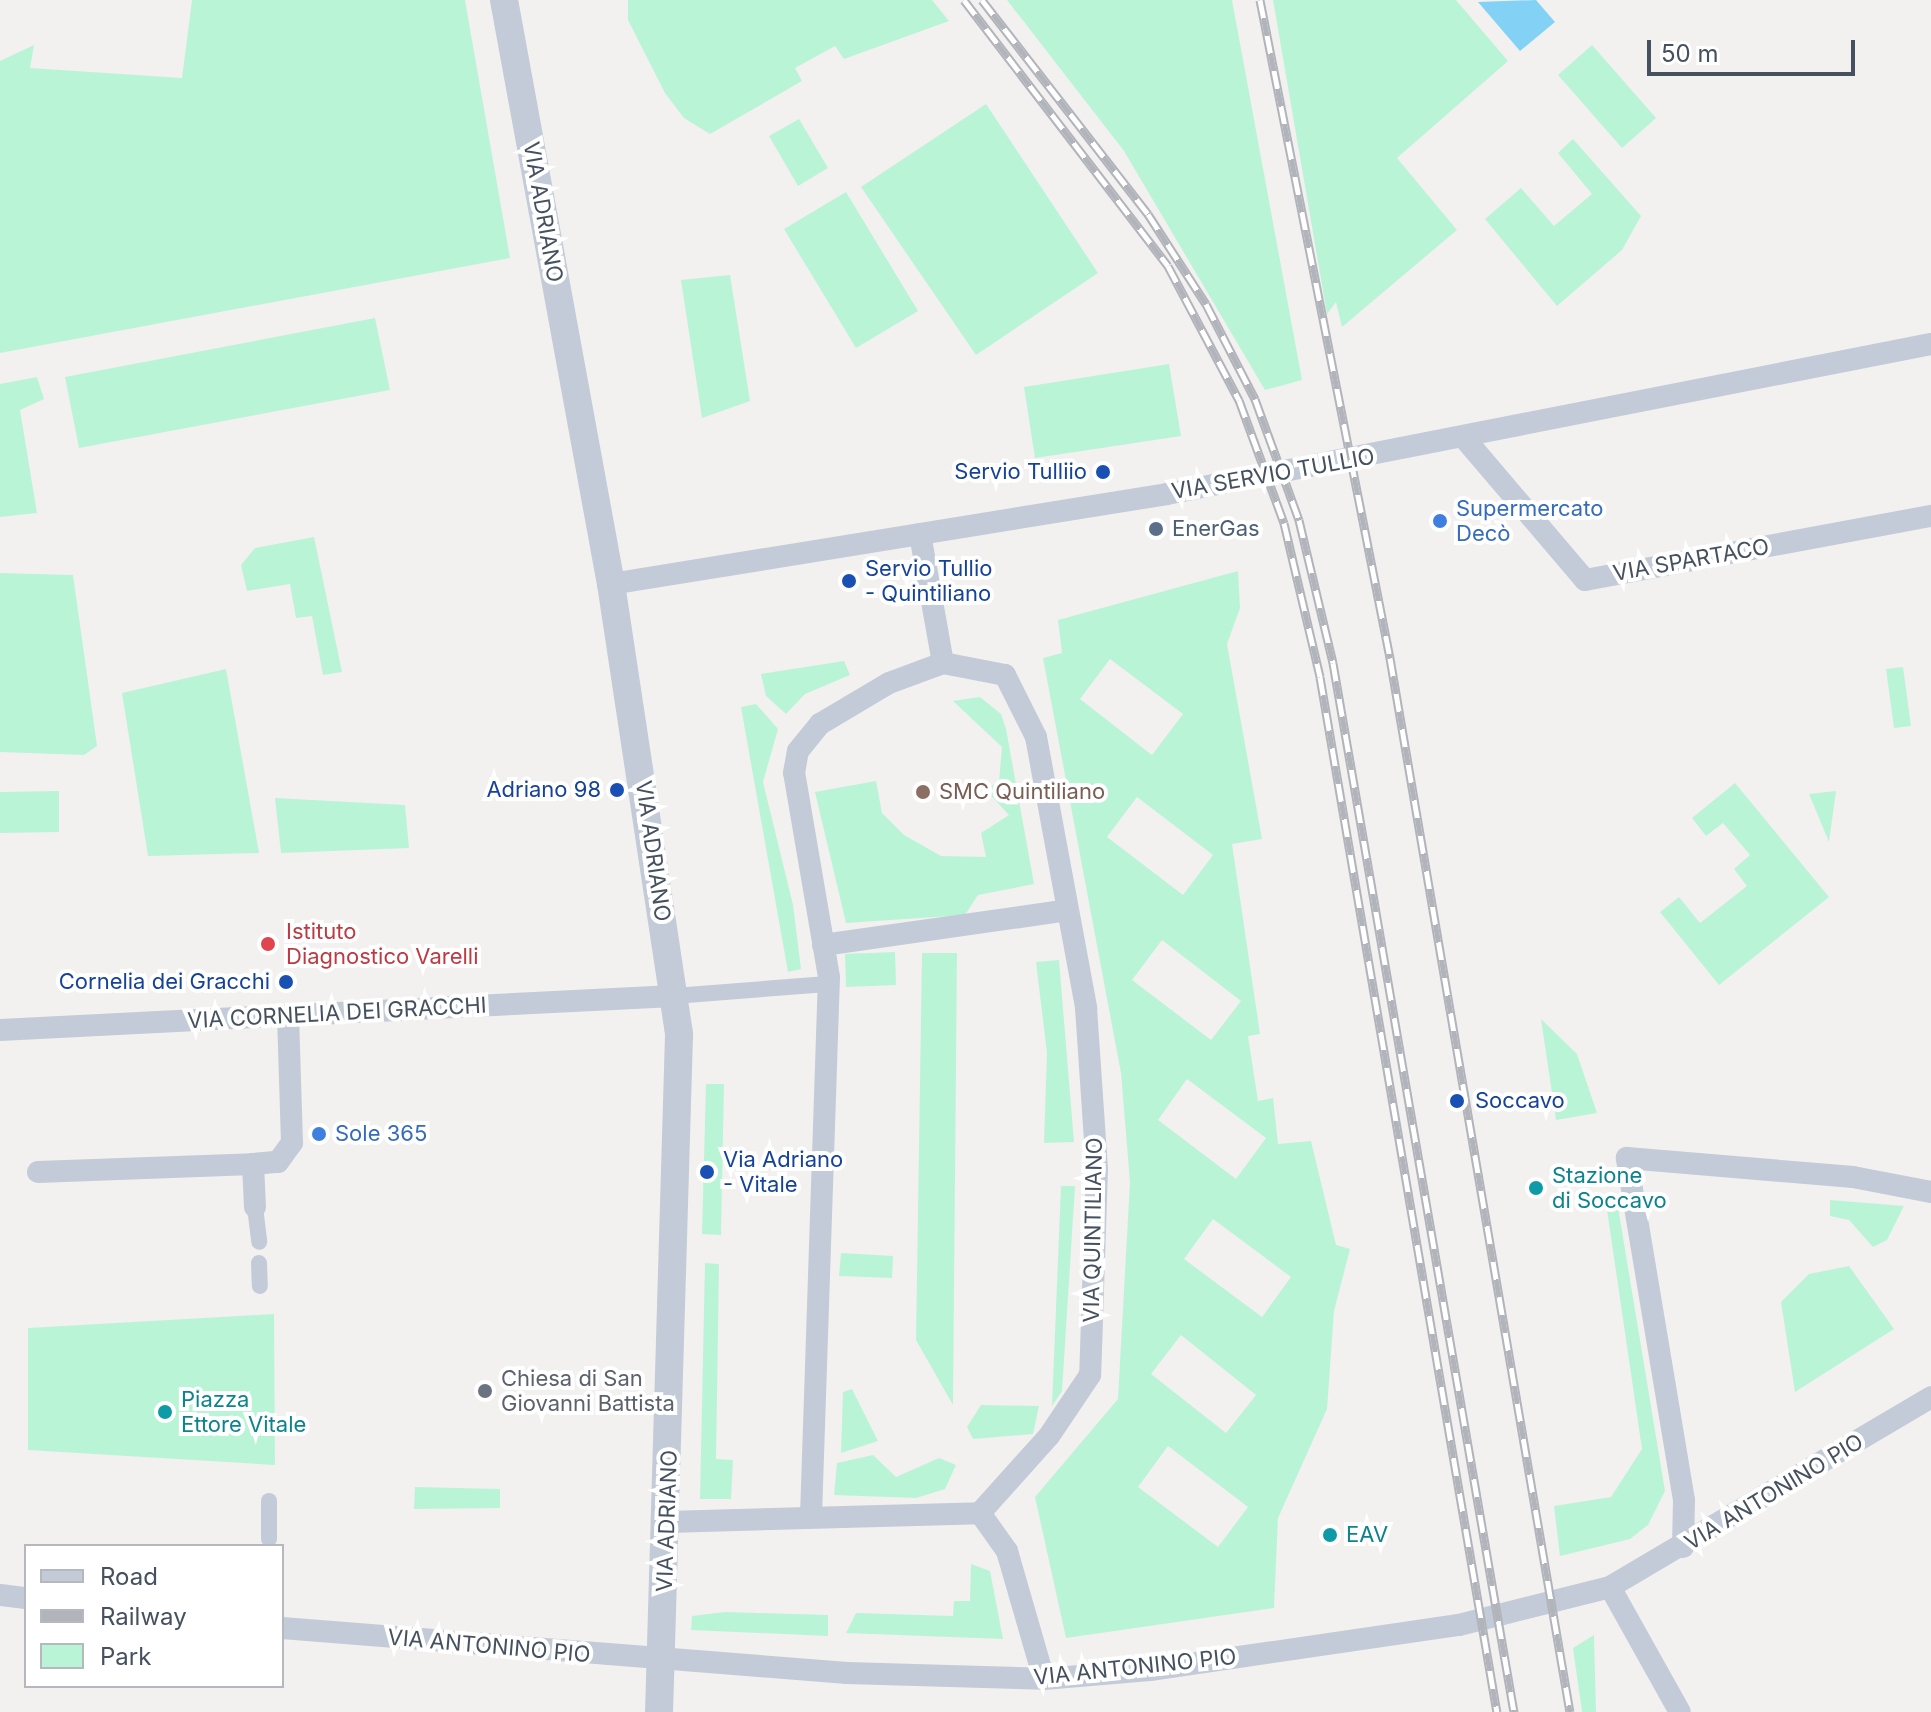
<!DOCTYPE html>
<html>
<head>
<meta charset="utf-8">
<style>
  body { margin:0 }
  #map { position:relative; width:1931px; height:1712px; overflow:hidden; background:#f3f0f0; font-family:Inter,sans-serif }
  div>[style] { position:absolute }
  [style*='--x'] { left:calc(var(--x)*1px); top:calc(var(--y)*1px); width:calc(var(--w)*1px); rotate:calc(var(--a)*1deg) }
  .green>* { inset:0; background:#baf4d7 }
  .water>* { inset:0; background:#83d2f6 }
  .pedestrian>* { height:16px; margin:-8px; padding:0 8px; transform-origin:8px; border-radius:8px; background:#c2cbd7 }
  .minor>* { height:22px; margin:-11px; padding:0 11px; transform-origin:11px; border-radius:11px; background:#c2cbd7 }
  .tertiary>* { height:28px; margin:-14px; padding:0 14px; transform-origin:14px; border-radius:14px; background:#c2cbd7 }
  .rail>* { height:9px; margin-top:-4.5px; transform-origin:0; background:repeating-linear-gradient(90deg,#fff 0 18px,#b2b4bb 0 36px); box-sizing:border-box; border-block:2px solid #b2b4bb }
  .dots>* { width:22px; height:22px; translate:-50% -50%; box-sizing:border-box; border:4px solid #fff; border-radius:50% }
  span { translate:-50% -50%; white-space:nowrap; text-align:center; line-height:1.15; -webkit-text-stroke:8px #fff; paint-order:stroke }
  .street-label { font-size:22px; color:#465160 }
  .transit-label { font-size:22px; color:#164399 }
  .right { translate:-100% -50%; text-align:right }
  .left { translate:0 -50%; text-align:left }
  .shop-label { font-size:22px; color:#366cbe }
  .service-label { font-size:22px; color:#4e5e75 }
  .education-label { font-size:22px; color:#785e54 }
  .health-label { font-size:22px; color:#be3a42 }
  .culture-label { font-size:22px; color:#0d838f }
  .worship-label { font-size:22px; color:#5b616d }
  .legend { position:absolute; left:24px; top:1544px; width:260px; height:144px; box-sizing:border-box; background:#fff; border:2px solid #b5b9bf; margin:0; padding:10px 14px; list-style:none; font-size:24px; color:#465160 }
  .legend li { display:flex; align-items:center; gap:16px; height:40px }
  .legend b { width:40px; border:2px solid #b5b9bf }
  .scale { position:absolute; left:1647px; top:40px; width:208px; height:36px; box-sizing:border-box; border:4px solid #465160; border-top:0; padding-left:10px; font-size:24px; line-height:28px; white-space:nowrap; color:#465160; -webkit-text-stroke:6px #fff; paint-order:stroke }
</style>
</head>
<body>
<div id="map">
  <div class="green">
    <div style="clip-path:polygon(192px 0,465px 0,510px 258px,0 353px,0 61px,34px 45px,30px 68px,182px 78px)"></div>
    <div style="clip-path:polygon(628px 0,932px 0,949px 21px,844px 59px,835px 46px,795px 68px,802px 81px,710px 134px,684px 118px,665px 93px,628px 20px)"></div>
    <div style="clip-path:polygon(1007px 0,1232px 0,1302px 380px,1265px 390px,1124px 151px)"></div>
    <div style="clip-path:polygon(1273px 0,1456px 0,1508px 61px,1397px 158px,1457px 230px,1342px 327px,1336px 302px,1327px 314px)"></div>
    <div style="clip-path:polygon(1592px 45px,1656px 118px,1622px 148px,1558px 75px)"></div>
    <div style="clip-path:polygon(986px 104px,1098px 273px,976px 355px,861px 187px)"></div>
    <div style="clip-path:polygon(799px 119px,828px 168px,798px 186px,769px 136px)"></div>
    <div style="clip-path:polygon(1573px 139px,1641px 216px,1622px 250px,1557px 306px,1485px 219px,1521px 188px,1554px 226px,1592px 194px,1558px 153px)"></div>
    <div style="clip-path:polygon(846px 192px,918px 311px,856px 348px,784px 229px)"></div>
    <div style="clip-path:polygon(730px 275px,750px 401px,702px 418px,681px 280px)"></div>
    <div style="clip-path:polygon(375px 318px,390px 390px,79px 448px,65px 377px)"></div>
    <div style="clip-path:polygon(1169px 364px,1181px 436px,1035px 458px,1024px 387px)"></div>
    <div style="clip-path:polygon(37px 377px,44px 399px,20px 410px,37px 513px,0 517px,0 384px)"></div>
    <div style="clip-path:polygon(314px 537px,342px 672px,323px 675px,312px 616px,296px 618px,290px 584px,247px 591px,241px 565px,255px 548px)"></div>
    <div style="clip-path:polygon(evenodd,1238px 571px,1240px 608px,1227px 644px,1262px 839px,1232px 844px,1260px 1034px,1248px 1036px,1258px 1101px,1273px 1098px,1278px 1144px,1311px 1141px,1336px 1245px,1350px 1249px,1334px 1311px,1327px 1409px,1278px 1518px,1274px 1608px,1066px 1638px,1035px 1497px,1118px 1399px,1130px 1182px,1121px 1073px,1043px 658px,1062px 653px,1058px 620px,1238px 571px,1110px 659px,1183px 714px,1152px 755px,1080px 699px,1110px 659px,1238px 571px,1137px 797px,1213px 855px,1183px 895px,1107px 837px,1137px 797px,1238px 571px,1162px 940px,1241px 1001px,1211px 1040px,1132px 980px,1162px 940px,1238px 571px,1187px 1079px,1266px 1138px,1236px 1179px,1158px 1120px,1187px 1079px,1238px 571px,1213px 1219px,1291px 1277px,1262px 1317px,1184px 1259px,1213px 1219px,1238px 571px,1181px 1335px,1256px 1395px,1226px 1433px,1151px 1374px,1181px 1335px,1238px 571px,1168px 1446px,1248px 1507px,1218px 1547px,1138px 1487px,1168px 1446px)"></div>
    <div style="clip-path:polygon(0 573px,73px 575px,97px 746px,84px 755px,0 752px)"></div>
    <div style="clip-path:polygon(844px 661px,850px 675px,805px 694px,786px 714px,766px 696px,761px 674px)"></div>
    <div style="clip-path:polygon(1903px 667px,1911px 726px,1894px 728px,1886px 669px)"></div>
    <div style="clip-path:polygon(226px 669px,259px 853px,148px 856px,122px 693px)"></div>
    <div style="clip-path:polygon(980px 697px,1001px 714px,1006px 729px,1034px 884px,978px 895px,965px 915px,846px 923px,815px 792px,876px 781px,882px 813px,904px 835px,941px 856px,986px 857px,981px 833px,1009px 815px,985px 789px,999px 782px,1002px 747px,953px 701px)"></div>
    <div style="clip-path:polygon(756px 704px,778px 729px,763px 782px,793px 905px,801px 969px,788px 972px,741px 707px)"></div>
    <div style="clip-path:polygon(1735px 783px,1829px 897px,1719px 985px,1660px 912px,1679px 897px,1700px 923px,1747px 886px,1734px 869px,1750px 855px,1723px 823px,1706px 836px,1692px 818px)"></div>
    <div style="clip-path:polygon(59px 791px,59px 832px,0 833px,0 792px)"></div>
    <div style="clip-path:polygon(1836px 791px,1829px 842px,1809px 794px)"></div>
    <div style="clip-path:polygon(275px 798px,405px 805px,409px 848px,281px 853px)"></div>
    <div style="clip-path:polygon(895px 952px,896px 985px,846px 987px,845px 954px)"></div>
    <div style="clip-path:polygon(922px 953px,957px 953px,953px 1405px,916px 1340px)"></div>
    <div style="clip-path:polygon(1059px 960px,1074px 1142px,1044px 1143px,1047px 1053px,1036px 962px)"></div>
    <div style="clip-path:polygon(1541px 1019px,1577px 1054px,1597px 1113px,1556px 1120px)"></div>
    <div style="clip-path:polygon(706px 1084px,724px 1084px,721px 1235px,702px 1234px)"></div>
    <div style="clip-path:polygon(1061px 1186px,1075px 1186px,1062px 1391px,1052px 1406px)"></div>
    <div style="clip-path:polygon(1616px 1195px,1665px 1491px,1648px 1525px,1630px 1539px,1560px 1556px,1554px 1506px,1611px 1497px,1642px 1449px,1605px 1196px)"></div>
    <div style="clip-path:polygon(1830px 1200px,1904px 1206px,1887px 1240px,1873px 1247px,1849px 1220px,1830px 1216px)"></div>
    <div style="clip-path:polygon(841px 1253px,893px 1256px,892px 1278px,839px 1276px)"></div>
    <div style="clip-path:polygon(705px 1263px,719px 1264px,716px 1459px,733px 1460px,731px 1499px,700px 1499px)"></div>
    <div style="clip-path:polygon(1849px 1266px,1894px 1329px,1795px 1392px,1781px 1302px,1809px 1274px)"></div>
    <div style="clip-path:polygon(274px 1314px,275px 1465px,28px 1450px,28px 1328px)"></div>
    <div style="clip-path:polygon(852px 1389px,878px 1441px,841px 1453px,843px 1392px)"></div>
    <div style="clip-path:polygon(981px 1405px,1039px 1406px,1033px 1434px,973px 1439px,967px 1427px)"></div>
    <div style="clip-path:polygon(873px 1455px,896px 1477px,939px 1458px,956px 1465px,945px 1489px,916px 1498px,834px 1495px,837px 1463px)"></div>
    <div style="clip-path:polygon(415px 1487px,500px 1489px,500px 1508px,414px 1509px)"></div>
    <div style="clip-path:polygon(971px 1564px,990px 1571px,1003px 1639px,846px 1633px,856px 1613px,953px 1616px,954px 1601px,970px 1601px)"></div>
    <div style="clip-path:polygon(725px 1612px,828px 1615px,828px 1636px,691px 1630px,692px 1616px)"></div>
    <div style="clip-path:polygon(1594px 1635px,1596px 1712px,1582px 1712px,1573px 1648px)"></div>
  </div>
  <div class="water">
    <div style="clip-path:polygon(1536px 0,1555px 22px,1520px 51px,1478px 2px)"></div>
  </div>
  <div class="pedestrian">
    <div style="--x:674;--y:996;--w:154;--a:-4.5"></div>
    <div style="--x:255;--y:1207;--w:35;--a:83"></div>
    <div style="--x:259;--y:1263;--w:23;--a:88"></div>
    <div style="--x:269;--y:1539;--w:38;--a:-90"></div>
  </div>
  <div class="minor">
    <div style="--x:1465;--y:439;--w:185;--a:49.6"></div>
    <div style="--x:1585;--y:580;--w:352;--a:-10.5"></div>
    <div style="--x:920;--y:534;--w:131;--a:79.9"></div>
    <div style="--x:611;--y:584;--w:563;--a:-9.19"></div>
    <div style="--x:1167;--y:494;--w:779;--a:-11.11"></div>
    <div style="--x:823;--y:945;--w:247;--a:-8.1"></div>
    <div style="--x:0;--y:1030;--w:675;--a:-2.89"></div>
    <div style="--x:38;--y:1172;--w:215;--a:-2.1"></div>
    <div style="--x:255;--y:1207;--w:43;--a:-92.7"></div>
    <div style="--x:253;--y:1164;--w:25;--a:-5"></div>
    <div style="--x:278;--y:1162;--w:24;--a:-54"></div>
    <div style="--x:292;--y:1143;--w:126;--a:-91.8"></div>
    <div style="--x:811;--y:1516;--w:539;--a:-88.09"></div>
    <div style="--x:829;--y:977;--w:207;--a:-99.7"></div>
    <div style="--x:794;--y:773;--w:22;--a:-80"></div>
    <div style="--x:798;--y:751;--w:35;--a:-51"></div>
    <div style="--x:820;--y:724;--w:80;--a:-30.7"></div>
    <div style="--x:889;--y:683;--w:58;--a:-20.3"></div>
    <div style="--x:943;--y:663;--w:63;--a:11"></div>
    <div style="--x:1005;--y:675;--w:69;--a:63.4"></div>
    <div style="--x:1036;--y:737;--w:276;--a:79.5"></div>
    <div style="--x:1086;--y:1008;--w:161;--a:86.1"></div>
    <div style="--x:1097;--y:1169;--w:206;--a:91.9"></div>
    <div style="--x:1090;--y:1375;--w:73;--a:123.9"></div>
    <div style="--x:1049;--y:1436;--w:103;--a:131.9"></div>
    <div style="--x:667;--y:1522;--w:313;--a:-1.6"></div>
    <div style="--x:980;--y:1513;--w:47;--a:54.6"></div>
    <div style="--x:1007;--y:1551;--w:133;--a:73.9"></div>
    <div style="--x:1683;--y:1547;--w:47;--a:-88.8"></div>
    <div style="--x:1684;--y:1500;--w:347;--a:-99.5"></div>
    <div style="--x:1627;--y:1158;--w:227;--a:4.8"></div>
    <div style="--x:1853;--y:1177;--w:79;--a:10.9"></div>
    <div style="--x:1610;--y:1587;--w:143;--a:60.8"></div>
    <div style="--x:0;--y:1595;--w:26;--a:7"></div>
    <div style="--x:282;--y:1628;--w:567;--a:4.55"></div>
    <div style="--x:847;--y:1673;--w:197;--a:1.7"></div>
    <div style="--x:1044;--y:1679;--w:106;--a:-4.9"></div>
    <div style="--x:1150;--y:1670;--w:312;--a:-8.3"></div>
    <div style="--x:1459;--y:1625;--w:156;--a:-14.1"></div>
    <div style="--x:1610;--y:1587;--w:373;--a:-30.6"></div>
  </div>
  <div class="tertiary">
    <div style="--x:504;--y:0;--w:594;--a:79.62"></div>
    <div style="--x:611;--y:584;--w:456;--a:81.4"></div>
    <div style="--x:679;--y:1035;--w:677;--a:91.69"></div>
  </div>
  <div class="rail">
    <div style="--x:964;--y:0;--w:335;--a:52.5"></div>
    <div style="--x:1168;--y:266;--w:152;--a:62.1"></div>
    <div style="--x:1239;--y:400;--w:131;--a:69.9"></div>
    <div style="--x:1284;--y:523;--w:158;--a:76.8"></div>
    <div style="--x:1320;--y:677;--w:1050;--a:80.3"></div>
    <div style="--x:982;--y:0;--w:271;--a:52.2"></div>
    <div style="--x:1148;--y:214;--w:107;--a:57.2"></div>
    <div style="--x:1206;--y:304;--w:107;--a:62.7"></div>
    <div style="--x:1255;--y:399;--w:129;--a:70"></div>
    <div style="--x:1299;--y:520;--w:147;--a:76.6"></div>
    <div style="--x:1333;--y:663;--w:1065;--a:80.21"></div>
    <div style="--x:1260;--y:0;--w:671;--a:78.82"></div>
    <div style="--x:1390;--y:658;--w:1069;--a:80.31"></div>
  </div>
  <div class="dots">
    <div style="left:1103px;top:472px;background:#1a4fb4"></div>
    <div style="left:1440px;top:521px;background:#3f7fe0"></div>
    <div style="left:1156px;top:529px;background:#5c6f8a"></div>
    <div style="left:849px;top:581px;background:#1a4fb4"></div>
    <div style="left:617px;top:790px;background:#1a4fb4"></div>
    <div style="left:923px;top:792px;background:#8d6e63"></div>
    <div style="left:268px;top:944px;background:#e0444e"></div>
    <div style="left:286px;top:982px;background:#1a4fb4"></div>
    <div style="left:1457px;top:1101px;background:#1a4fb4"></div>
    <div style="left:319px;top:1134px;background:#3f7fe0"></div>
    <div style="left:707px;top:1172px;background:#1a4fb4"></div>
    <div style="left:1536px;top:1188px;background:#0f9aa8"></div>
    <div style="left:485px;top:1391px;background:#6b7280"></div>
    <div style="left:165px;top:1412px;background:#0f9aa8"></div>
    <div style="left:1330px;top:1535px;background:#0f9aa8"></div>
  </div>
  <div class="street-label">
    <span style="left:543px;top:212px;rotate:80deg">VIA ADRIANO</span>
    <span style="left:1273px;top:474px;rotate:-10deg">VIA SERVIO TULLIO</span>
    <span style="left:1691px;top:560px;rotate:-10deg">VIA SPARTACO</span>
    <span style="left:653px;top:851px;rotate:82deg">VIA ADRIANO</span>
    <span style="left:337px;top:1013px;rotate:-3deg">VIA CORNELIA DEI GRACCHI</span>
    <span style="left:1093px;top:1230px;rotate:-89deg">VIA QUINTILIANO</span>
    <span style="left:1774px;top:1492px;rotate:-31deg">VIA ANTONINO PIO</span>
    <span style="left:667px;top:1521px;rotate:-88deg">VIA ADRIANO</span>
    <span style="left:489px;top:1646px;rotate:5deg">VIA ANTONINO PIO</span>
    <span style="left:1135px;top:1667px;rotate:-6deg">VIA ANTONINO PIO</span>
  </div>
  <div class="transit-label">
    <span class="right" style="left:1087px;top:472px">Servio Tulliio</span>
    <span class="left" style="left:865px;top:581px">Servio Tullio<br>- Quintiliano</span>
    <span class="right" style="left:601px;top:790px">Adriano 98</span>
    <span class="right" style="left:270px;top:982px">Cornelia dei Gracchi</span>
    <span class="left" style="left:1475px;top:1101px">Soccavo</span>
    <span class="left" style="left:723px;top:1172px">Via Adriano<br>- Vitale</span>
  </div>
  <div class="shop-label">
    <span class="left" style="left:1456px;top:521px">Supermercato<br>Decò</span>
    <span class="left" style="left:335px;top:1134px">Sole 365</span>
  </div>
  <div class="service-label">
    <span class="left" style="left:1172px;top:529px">EnerGas</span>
  </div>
  <div class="education-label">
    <span class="left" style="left:939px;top:792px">SMC Quintiliano</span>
  </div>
  <div class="health-label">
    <span class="left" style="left:286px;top:944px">Istituto<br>Diagnostico Varelli</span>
  </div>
  <div class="culture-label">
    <span class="left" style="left:1552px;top:1188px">Stazione<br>di Soccavo</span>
    <span class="left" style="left:181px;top:1412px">Piazza<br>Ettore Vitale</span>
    <span class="left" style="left:1346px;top:1535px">EAV</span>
  </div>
  <div class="worship-label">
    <span class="left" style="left:501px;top:1391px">Chiesa di San<br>Giovanni Battista</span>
  </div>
  <ul class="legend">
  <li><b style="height:10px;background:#c2cbd7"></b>Road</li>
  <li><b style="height:10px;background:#b2b4bb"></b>Railway</li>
  <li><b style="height:22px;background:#baf4d7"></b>Park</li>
  </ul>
  <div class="scale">50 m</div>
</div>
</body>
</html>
